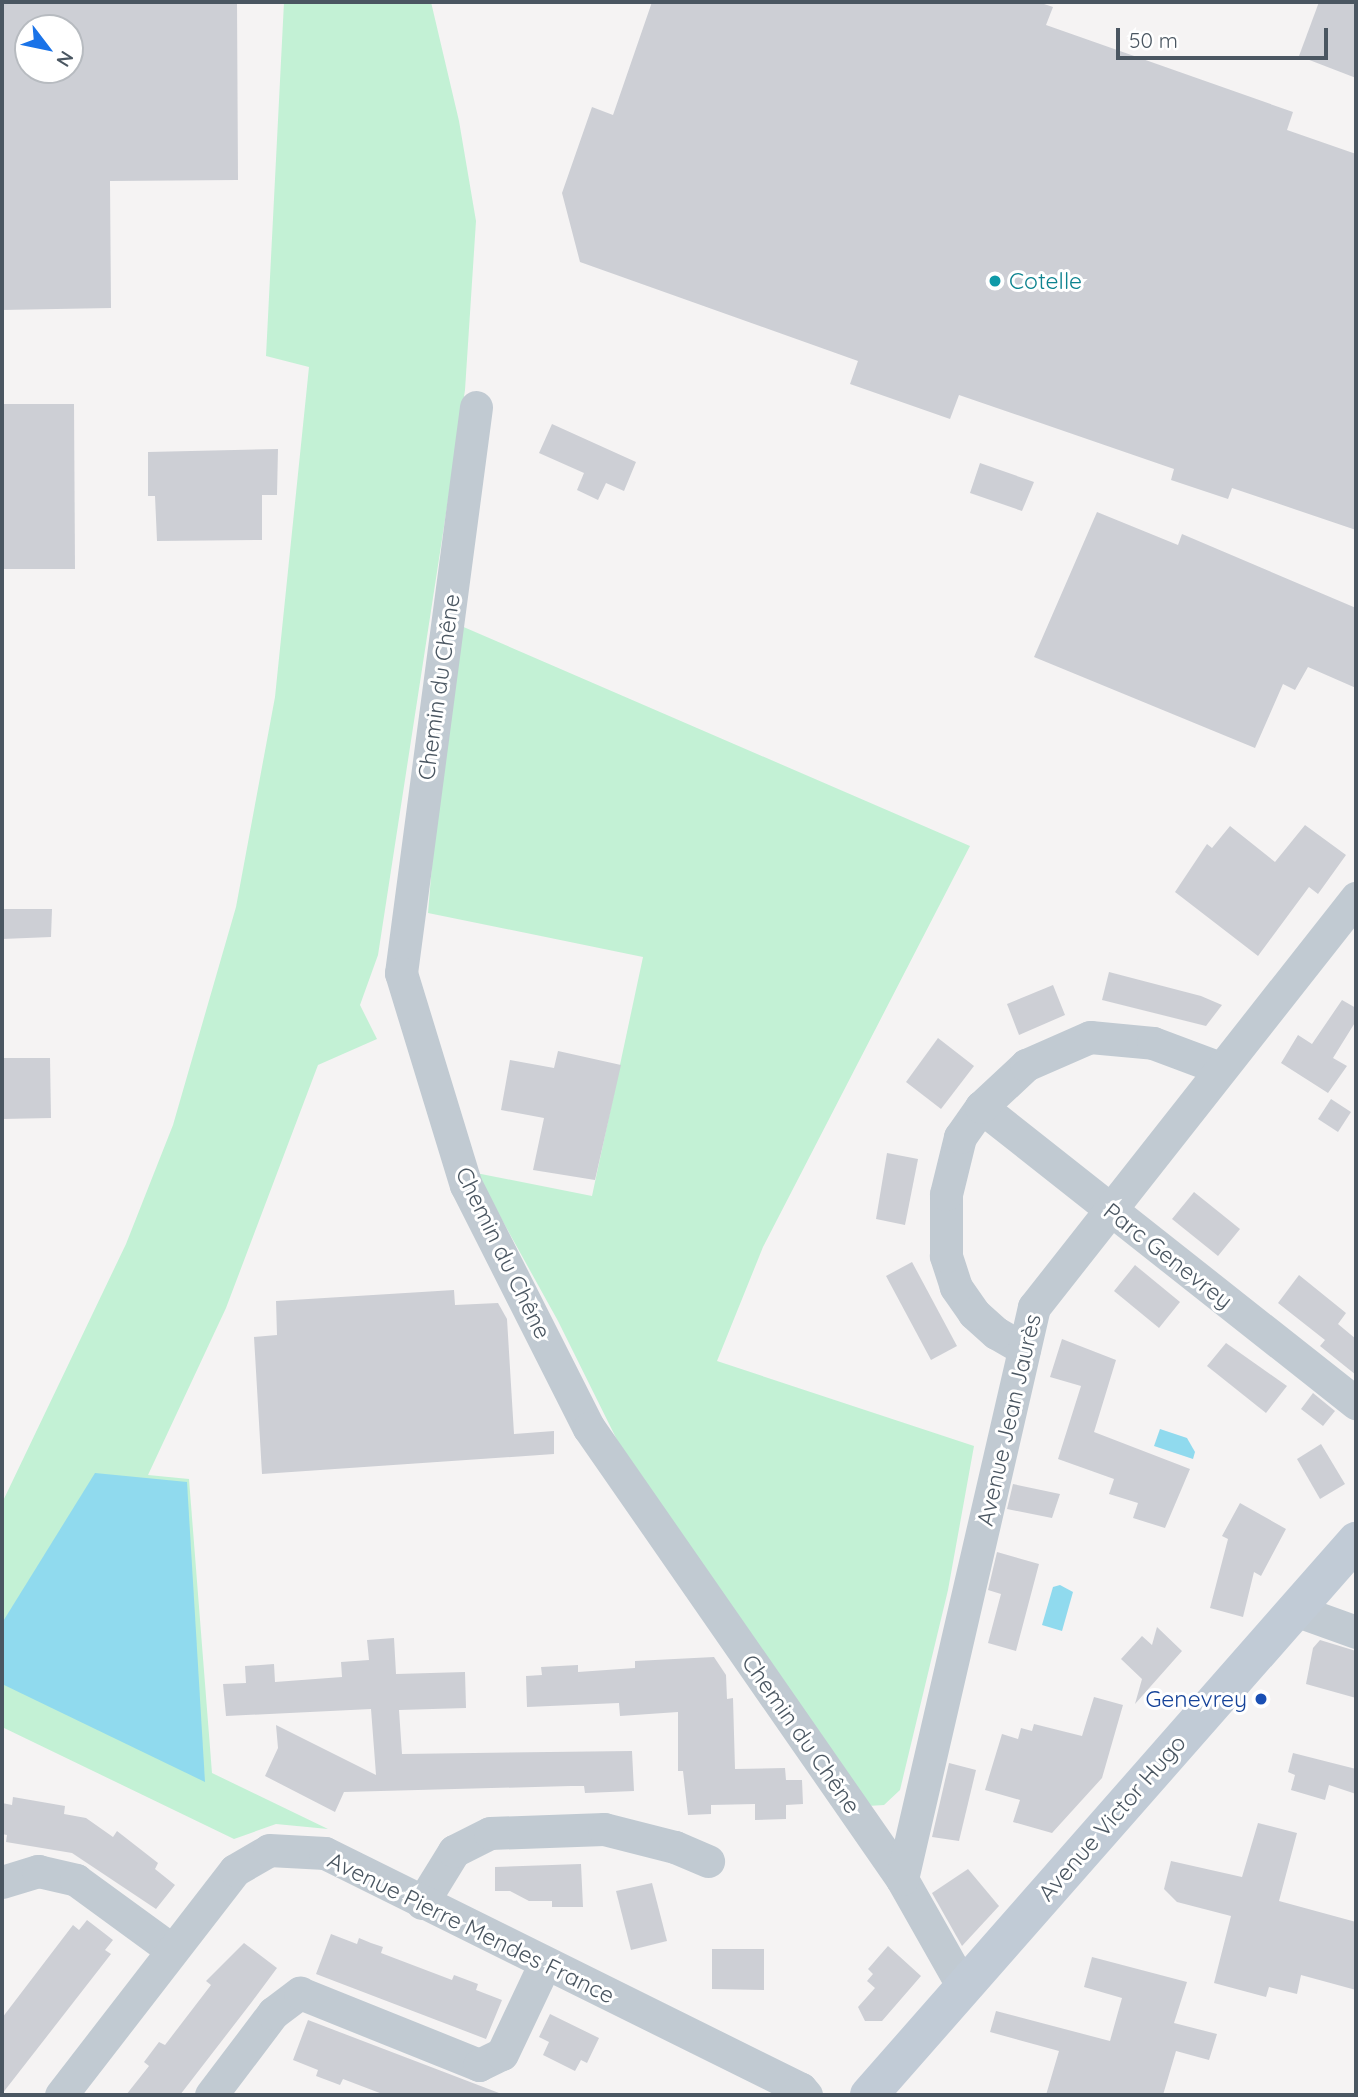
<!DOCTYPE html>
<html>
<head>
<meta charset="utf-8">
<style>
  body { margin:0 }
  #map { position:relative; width:1358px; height:2097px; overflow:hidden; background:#f5f3f3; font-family:Quicksand,sans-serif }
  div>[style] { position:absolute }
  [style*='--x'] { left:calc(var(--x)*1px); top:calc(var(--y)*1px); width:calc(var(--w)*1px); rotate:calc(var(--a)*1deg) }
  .green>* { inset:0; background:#c3f1d5 }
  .water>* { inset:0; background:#90daee }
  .building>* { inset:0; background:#cdcfd5 }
  .street>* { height:33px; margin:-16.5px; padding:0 16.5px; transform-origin:16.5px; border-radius:16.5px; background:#c1cad2 }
  .secondary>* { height:38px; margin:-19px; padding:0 19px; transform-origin:19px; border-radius:19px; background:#c1cbd6 }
  .dots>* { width:19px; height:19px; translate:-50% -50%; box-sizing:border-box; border:4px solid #fff; border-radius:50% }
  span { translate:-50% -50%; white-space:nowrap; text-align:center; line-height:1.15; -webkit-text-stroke:6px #fff; paint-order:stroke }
  .culture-label { font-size:23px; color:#0d838f }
  .left { translate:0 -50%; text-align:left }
  .street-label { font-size:23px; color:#4a5661 }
  .transit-label { font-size:23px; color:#164399 }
  .right { translate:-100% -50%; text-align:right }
  .frame { position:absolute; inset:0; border:4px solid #4a5661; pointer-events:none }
  .north { position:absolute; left:14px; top:14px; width:70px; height:70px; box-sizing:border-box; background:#fff; border:2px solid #b7bbc0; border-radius:50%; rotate:122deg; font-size:19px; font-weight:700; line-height:28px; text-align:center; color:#4a5661 }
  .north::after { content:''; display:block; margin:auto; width:24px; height:32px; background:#1a73e8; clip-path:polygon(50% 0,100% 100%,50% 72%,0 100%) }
  .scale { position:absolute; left:1116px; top:28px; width:212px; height:32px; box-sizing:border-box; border:4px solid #4a5661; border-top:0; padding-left:9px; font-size:21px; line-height:24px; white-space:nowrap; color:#4a5661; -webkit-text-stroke:5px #fff; paint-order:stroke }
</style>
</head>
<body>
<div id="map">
  <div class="green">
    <div style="clip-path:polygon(284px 2px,431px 2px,459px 121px,476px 221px,465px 390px,378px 955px,360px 1005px,377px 1039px,318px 1065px,226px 1308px,148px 1475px,189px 1479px,212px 1773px,328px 1829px,276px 1824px,234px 1839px,2px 1727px,2px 1503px,126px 1244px,173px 1125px,236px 907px,275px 697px,309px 367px,266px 356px)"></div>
    <div style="clip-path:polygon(452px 622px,970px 846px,763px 1247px,717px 1361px,974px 1446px,948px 1590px,900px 1790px,884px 1805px,868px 1806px,624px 1454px,558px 1321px,476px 1173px,592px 1196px,643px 957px,428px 913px)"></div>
  </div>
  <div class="water">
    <div style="clip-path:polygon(1160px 1429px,1187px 1438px,1195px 1452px,1193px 1459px,1154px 1446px)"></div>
    <div style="clip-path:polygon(95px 1473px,187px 1482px,205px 1782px,2px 1684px,2px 1623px)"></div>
    <div style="clip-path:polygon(1060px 1585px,1073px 1592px,1062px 1631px,1042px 1625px,1053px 1587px)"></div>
  </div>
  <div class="building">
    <div style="clip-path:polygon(evenodd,2px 2px,237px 2px,238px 180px,110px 181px,111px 308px,2px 310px,2px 2px,28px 28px,70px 28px,70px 70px,28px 70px,28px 28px)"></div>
    <div style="clip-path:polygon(652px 2px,1038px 2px,1053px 7px,1046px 25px,1293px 112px,1287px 130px,1356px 154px,1356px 530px,1232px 488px,1228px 499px,1171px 480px,1174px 469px,959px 395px,950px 419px,850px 384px,858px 361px,580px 262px,562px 193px,592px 107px,613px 115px)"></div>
    <div style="clip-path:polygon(1319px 2px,1356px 2px,1356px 78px,1299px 56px)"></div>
    <div style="clip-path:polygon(2px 404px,74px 404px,75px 569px,2px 569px)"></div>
    <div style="clip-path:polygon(552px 424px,636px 462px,624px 491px,606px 483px,598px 500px,577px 490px,584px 473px,539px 453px)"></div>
    <div style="clip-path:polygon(278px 449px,277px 495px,262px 495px,262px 540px,157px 541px,155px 496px,148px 496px,148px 452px)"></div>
    <div style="clip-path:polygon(980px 463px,1034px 482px,1022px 511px,970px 493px)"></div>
    <div style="clip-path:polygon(1097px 512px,1178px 545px,1182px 534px,1356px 608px,1356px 688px,1308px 667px,1295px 690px,1283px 684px,1255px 748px,1034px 657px)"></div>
    <div style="clip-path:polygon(1305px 825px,1346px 855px,1318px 894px,1309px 887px,1258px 956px,1175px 892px,1207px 844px,1212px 848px,1230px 826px,1275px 862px)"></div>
    <div style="clip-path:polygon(2px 909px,52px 909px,51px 937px,2px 939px)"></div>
    <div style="clip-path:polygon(1109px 972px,1201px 996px,1222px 1005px,1206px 1026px,1102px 1000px)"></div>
    <div style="clip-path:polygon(1053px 985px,1065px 1015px,1019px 1035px,1007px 1004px)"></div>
    <div style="clip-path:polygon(1342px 1000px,1356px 1008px,1356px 1021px,1333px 1058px,1347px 1066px,1328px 1093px,1281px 1063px,1298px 1035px,1312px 1044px)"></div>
    <div style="clip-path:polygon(938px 1038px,974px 1066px,941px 1109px,906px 1082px)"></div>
    <div style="clip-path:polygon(558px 1051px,621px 1065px,595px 1180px,533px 1170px,544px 1118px,501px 1110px,510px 1060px,554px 1068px)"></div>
    <div style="clip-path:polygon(2px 1058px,50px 1058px,51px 1118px,2px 1119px)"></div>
    <div style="clip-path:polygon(1331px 1099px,1351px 1112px,1338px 1132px,1318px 1119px)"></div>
    <div style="clip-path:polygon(887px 1153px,918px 1159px,905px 1225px,876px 1219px)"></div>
    <div style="clip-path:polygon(1194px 1192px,1240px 1229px,1218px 1256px,1172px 1219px)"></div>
    <div style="clip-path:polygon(912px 1262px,957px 1346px,931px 1360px,886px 1276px)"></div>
    <div style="clip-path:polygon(1135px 1265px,1180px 1302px,1159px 1328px,1114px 1291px)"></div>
    <div style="clip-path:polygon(1299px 1275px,1346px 1313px,1338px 1324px,1356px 1339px,1356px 1375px,1320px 1346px,1325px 1340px,1278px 1303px)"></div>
    <div style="clip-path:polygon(454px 1290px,455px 1305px,498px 1303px,507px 1319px,514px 1434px,554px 1431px,554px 1454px,262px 1474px,254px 1337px,277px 1335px,276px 1301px)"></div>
    <div style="clip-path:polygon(1062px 1339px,1116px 1360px,1094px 1432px,1190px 1469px,1165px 1528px,1133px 1518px,1138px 1503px,1109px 1494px,1114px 1479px,1058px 1459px,1081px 1386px,1050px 1377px)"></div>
    <div style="clip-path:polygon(1226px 1343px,1287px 1386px,1266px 1413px,1207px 1366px)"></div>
    <div style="clip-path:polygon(1313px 1393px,1335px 1411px,1323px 1426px,1301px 1409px)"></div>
    <div style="clip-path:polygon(1321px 1444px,1345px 1484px,1320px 1499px,1297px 1459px)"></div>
    <div style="clip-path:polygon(1013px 1484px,1060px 1494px,1052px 1518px,1007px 1509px)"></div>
    <div style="clip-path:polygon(1240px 1503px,1286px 1529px,1261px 1576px,1254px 1572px,1243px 1617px,1210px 1608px,1228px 1539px,1222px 1536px)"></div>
    <div style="clip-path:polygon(997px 1552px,1039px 1564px,1016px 1651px,988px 1643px,1001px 1594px,988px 1590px)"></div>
    <div style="clip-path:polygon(1157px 1627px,1182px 1651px,1135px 1704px,1142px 1679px,1121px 1659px,1142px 1636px,1152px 1645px)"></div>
    <div style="clip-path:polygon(394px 1638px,396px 1674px,465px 1672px,466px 1708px,399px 1710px,402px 1754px,632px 1751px,634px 1791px,585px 1793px,584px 1786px,571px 1786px,344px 1792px,335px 1812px,265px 1776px,278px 1748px,276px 1725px,376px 1775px,371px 1709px,226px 1716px,223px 1684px,246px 1683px,245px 1666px,274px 1664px,275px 1682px,342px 1677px,341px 1662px,369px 1660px,367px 1640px)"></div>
    <div style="clip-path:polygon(1320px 1640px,1356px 1651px,1356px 1698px,1306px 1684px,1313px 1648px)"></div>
    <div style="clip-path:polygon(714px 1657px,726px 1675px,727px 1699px,733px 1698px,735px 1769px,785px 1768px,786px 1780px,802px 1780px,803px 1804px,786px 1805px,786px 1819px,755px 1820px,755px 1804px,711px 1805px,711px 1814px,688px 1815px,683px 1771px,678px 1771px,678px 1712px,620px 1716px,619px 1703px,527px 1707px,526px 1676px,542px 1675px,541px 1667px,578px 1665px,578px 1672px,635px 1668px,635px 1661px)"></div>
    <div style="clip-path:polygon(1094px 1697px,1123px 1705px,1102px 1778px,1052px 1833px,1013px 1822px,1020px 1800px,985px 1790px,1002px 1734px,1018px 1739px,1021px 1728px,1032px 1731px,1034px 1724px,1082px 1736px)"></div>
    <div style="clip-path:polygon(1293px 1753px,1356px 1769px,1356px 1794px,1329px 1785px,1325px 1800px,1291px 1790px,1295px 1775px,1288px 1772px)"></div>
    <div style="clip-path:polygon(949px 1763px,976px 1770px,959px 1841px,932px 1837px)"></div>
    <div style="clip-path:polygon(13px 1797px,65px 1806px,64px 1814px,86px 1818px,113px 1837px,117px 1831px,158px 1863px,155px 1869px,175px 1885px,156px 1909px,72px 1853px,6px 1842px,7px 1835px,2px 1834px,2px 1803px,12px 1805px)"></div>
    <div style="clip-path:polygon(1258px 1823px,1297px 1833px,1279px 1901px,1356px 1922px,1356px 1990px,1301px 1975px,1297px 1994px,1269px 1987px,1266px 1997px,1214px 1983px,1231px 1916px,1177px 1902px,1164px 1889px,1171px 1861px,1242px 1877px)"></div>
    <div style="clip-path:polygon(581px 1864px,583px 1907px,552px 1907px,552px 1901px,529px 1901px,510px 1891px,495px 1891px,495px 1867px)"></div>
    <div style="clip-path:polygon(968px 1869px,999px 1906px,962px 1946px,932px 1893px)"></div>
    <div style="clip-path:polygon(652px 1883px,667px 1941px,631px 1950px,616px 1891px)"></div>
    <div style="clip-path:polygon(87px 1920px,113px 1940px,105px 1950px,111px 1954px,2px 2094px,2px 2018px,73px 1925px,79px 1930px)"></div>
    <div style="clip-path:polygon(331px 1934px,357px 1944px,359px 1938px,371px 1943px,383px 1947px,381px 1953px,452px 1980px,454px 1975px,478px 1984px,476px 1990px,502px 2000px,486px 2039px,316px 1974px)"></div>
    <div style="clip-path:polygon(244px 1943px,277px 1968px,251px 2003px,180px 2095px,126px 2095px,149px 2066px,144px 2062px,159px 2042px,165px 2045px,211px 1985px,206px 1981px)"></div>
    <div style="clip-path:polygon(888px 1946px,921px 1976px,882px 2021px,865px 2021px,858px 2007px,875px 1988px,867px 1981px,873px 1974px,868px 1969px)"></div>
    <div style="clip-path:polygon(712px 1949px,764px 1949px,764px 1990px,712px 1989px)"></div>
    <div style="clip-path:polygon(1092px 1957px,1187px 1982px,1174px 2023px,1217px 2034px,1209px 2060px,1176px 2051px,1163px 2095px,1046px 2095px,1059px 2051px,990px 2032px,996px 2011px,1110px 2041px,1122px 1998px,1084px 1987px)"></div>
    <div style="clip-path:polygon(550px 2014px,599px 2038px,587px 2063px,581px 2060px,575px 2071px,543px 2055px,549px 2042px,539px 2037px)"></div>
    <div style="clip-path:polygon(308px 2020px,499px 2093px,499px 2095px,385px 2095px,343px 2079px,340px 2085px,316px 2076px,318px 2070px,293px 2060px)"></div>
  </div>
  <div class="street">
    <div style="--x:476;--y:407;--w:571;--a:97.55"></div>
    <div style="--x:401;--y:973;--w:222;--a:73"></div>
    <div style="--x:466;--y:1185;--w:272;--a:63.2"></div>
    <div style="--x:589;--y:1428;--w:549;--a:55.24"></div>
    <div style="--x:981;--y:1107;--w:478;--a:38.3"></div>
    <div style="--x:1024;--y:1349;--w:32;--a:-150"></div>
    <div style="--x:996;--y:1333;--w:30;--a:-138"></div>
    <div style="--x:974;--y:1313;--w:32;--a:-125"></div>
    <div style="--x:956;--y:1287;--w:33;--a:-108"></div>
    <div style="--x:946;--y:1256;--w:62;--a:-90"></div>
    <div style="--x:946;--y:1194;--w:59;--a:-76.2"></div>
    <div style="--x:960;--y:1137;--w:37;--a:-55"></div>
    <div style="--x:981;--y:1107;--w:62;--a:-43"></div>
    <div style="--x:1026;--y:1065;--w:70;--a:-23.6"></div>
    <div style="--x:1090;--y:1037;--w:63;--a:5.4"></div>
    <div style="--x:1153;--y:1043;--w:72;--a:20.5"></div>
    <div style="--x:1295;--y:1610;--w:65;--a:19.8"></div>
    <div style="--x:2;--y:1882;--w:38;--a:-17"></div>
    <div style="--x:38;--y:1871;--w:39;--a:13"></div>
    <div style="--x:76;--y:1880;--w:119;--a:36.1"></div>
    <div style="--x:422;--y:1903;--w:61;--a:-58.4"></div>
    <div style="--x:454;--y:1851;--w:40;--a:-26.6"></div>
    <div style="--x:490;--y:1833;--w:114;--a:-2"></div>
    <div style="--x:604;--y:1829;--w:73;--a:14.2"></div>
    <div style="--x:675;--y:1847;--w:36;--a:23"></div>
    <div style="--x:963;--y:1987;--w:124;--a:-119.5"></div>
    <div style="--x:902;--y:1879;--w:587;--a:-77.01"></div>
    <div style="--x:1034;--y:1307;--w:521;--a:-51.79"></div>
    <div style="--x:61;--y:2095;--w:284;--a:-52.3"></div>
    <div style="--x:235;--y:1870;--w:39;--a:-30"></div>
    <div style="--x:269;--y:1850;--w:56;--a:3.1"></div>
    <div style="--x:325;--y:1853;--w:531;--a:26.37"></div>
    <div style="--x:801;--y:2089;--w:8;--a:50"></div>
    <div style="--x:211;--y:2095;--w:103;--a:-52.9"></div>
    <div style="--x:273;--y:2013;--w:34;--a:-37"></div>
    <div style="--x:300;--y:1993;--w:193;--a:21.9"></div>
    <div style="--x:479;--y:2065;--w:25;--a:-26"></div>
    <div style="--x:502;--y:2054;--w:98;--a:-64.7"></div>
  </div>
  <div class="secondary">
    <div style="--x:869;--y:2095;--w:738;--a:-48.68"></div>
  </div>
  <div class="dots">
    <div style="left:995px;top:281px;background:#0f9aa8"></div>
    <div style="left:1261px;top:1699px;background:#1a4fb4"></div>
  </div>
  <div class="culture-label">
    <span class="left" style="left:1009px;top:281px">Cotelle</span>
  </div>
  <div class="street-label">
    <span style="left:439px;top:687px;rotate:-82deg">Chemin du Chêne</span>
    <span style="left:503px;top:1253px;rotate:64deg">Chemin du Chêne</span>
    <span style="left:1168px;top:1256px;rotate:38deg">Parc Genevrey</span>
    <span style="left:1009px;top:1420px;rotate:-77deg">Avenue Jean Jaurès</span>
    <span style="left:801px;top:1734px;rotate:55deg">Chemin du Chêne</span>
    <span style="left:1112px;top:1818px;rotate:-49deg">Avenue Victor Hugo</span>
    <span style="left:471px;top:1928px;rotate:26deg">Avenue Pierre Mendes France</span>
  </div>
  <div class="transit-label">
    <span class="right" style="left:1247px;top:1699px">Genevrey</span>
  </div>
  <div class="frame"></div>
  <div class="north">N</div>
  <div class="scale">50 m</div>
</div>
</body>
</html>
